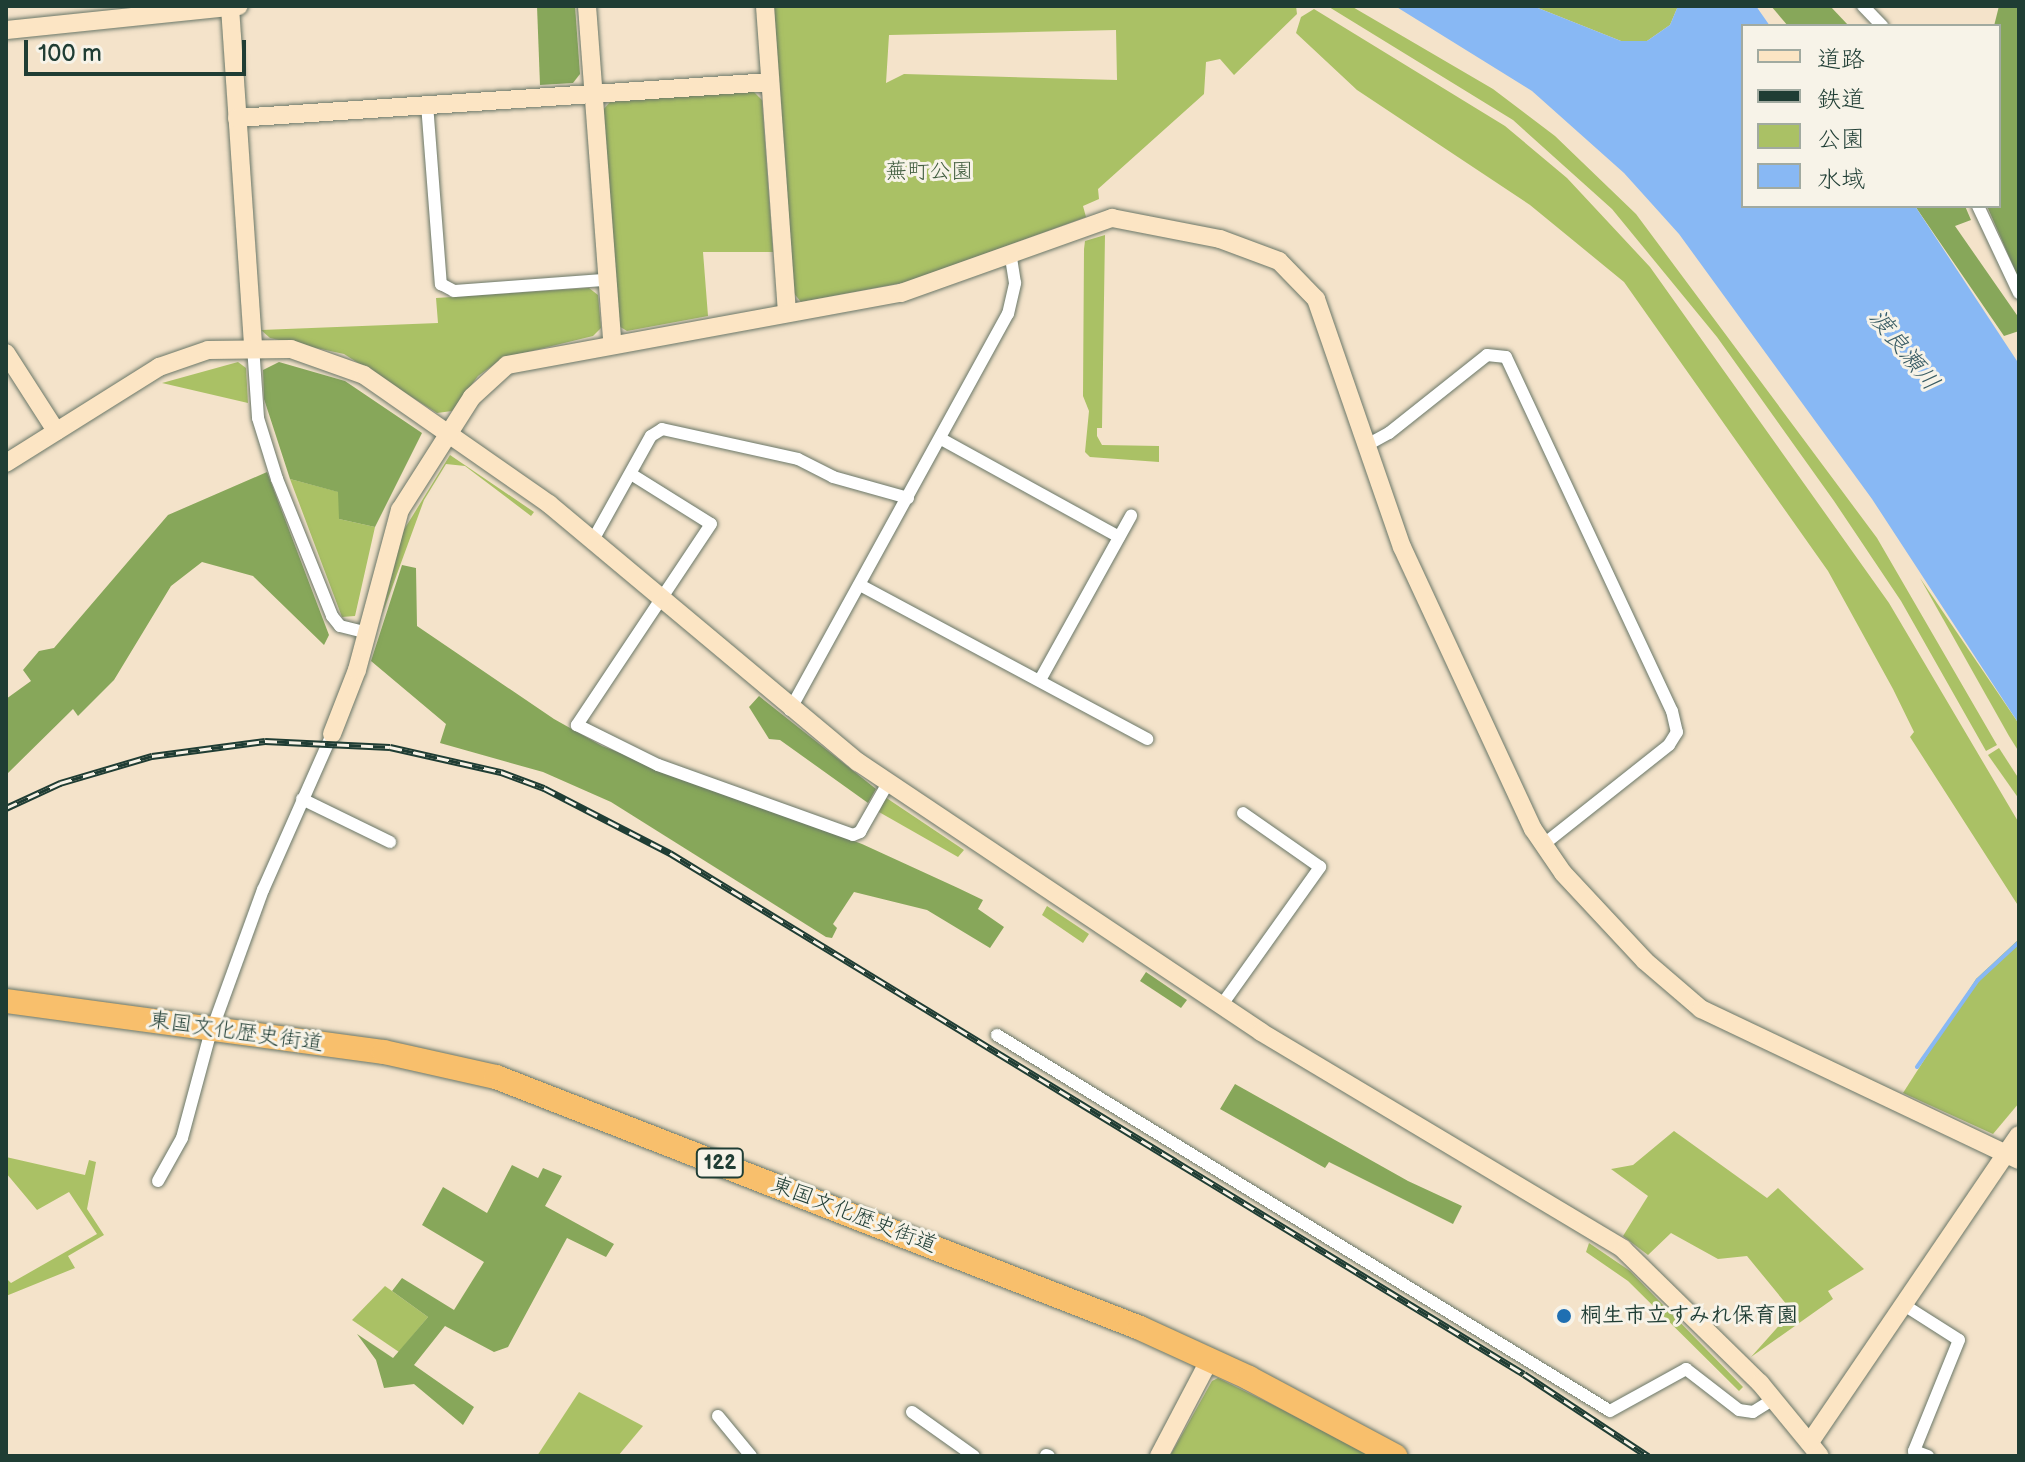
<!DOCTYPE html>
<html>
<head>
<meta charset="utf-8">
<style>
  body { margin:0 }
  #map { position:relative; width:2025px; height:1462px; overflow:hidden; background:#f4e3ca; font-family:"Balsamiq Sans","Klee One",sans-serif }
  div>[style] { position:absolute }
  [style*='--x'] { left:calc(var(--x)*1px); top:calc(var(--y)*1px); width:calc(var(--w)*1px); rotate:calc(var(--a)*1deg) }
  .green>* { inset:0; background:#aac165 }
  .forest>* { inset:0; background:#87a75a }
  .water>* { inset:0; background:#88b8f4 }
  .stream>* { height:4px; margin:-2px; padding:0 2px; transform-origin:2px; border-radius:2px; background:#88b8f4 }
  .roads { filter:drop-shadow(0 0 2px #6a7768) drop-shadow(0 0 2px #6a7768) }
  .street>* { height:12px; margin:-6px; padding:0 6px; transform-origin:6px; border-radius:6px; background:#fff }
  .secondary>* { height:18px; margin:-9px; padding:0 9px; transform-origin:9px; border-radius:9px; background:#fce5c4 }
  .highway>* { height:24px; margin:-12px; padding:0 12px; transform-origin:12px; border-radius:12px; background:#f8bf6c }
  .rail>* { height:7px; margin-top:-3.5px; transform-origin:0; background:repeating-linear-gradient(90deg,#f7f3e8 0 12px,#1f3d34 0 24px); box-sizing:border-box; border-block:2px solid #1f3d34 }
  .dots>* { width:22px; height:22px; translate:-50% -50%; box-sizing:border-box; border:4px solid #f7f3e8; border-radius:50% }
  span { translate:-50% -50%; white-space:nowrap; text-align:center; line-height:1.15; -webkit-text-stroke:6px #f7f3e8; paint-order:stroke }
  .shield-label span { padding:2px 6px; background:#f7f3e8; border:2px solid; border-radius:6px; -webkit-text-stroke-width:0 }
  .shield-label { font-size:20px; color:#1f3d34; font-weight:700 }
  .park-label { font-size:22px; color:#425e40 }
  .street-label { font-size:22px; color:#1f3d34 }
  .poi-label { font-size:22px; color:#1f3d34; font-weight:700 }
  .left { translate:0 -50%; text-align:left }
  .water-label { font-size:24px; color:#395c64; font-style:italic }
  .frame { position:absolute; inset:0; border:8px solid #1f3d34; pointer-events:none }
  .legend { position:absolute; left:1741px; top:24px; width:260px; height:184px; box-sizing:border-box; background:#f7f3e8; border:2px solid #a1aaa0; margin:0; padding:10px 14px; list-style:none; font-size:24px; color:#1f3d34 }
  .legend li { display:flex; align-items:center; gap:16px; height:40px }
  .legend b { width:40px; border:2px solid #a1aaa0 }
  .scale { position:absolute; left:24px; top:40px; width:222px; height:36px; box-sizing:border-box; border:4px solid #1f3d34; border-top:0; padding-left:10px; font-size:24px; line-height:28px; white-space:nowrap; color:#1f3d34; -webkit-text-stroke:6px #f7f3e8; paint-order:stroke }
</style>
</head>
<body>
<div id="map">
  <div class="green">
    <div style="clip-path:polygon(evenodd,774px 6px,1296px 6px,1297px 14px,1234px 75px,1220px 59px,1206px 62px,1204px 94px,1098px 189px,1099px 199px,1083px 206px,1086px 217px,907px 282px,801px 302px,792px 291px,774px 6px,1116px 30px,1117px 80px,904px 74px,886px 83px,889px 35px,1116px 30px)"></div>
    <div style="clip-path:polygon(1351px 6px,1493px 89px,1555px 136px,1636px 214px,1877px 538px,1997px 745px,1986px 751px,1901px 601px,1834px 501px,1717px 337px,1612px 209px,1513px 120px,1329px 7px)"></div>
    <div style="clip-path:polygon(1533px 6px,1678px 6px,1670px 25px,1647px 41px,1621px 41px)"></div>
    <div style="clip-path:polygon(1314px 9px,1505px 126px,1567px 178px,1650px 267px,1889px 603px,2019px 823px,2019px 907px,1910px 737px,1914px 732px,1893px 689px,1828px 571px,1624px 282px,1530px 205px,1357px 90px,1296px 33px,1301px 17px)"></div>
    <div style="clip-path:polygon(753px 91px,762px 100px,773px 252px,703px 252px,708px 316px,627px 331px,617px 325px,603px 110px,610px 102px)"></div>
    <div style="clip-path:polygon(1105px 235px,1102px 428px,1097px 428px,1097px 436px,1102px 445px,1159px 446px,1159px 462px,1090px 457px,1085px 452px,1089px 411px,1083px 396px,1084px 249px,1085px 241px)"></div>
    <div style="clip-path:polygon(589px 288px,598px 295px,601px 328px,593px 336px,503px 358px,478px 376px,452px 411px,437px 413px,344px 354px,270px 338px,261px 330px,438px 323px,436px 298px)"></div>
    <div style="clip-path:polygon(238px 362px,246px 368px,248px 403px,162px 383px)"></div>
    <div style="clip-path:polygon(450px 455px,534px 512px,531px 516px,465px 466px,446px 464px,424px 500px,382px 615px,402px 533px)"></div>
    <div style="clip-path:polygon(290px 479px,339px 492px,339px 519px,375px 527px,355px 616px,342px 617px)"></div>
    <div style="clip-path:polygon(1920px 578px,2019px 724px,2019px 752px,2009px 736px)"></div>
    <div style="clip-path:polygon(1999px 748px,2019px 779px,2019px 799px,1988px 755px)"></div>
    <div style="clip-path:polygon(885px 797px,964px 850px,958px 857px,879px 812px)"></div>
    <div style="clip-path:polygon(1047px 906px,1089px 934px,1083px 943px,1042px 915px)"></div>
    <div style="clip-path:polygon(2019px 939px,2019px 1103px,1993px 1134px,1903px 1093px,1976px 979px)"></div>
    <div style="clip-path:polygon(1674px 1131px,1767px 1198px,1778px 1188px,1864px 1269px,1828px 1291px,1833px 1299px,1751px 1357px,1792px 1311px,1747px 1256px,1718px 1259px,1671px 1233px,1648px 1255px,1623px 1236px,1648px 1196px,1611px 1169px,1633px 1165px)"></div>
    <div style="clip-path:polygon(6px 1157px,85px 1175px,89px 1160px,96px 1162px,87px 1209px,104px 1235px,68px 1256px,75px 1268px,6px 1296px,6px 1278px,11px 1283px,97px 1234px,69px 1192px,37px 1210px,6px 1173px)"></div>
    <div style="clip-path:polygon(1589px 1243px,1630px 1271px,1743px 1387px,1739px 1391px,1628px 1281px,1586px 1252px)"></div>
    <div style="clip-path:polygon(385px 1286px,428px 1317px,399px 1352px,352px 1320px)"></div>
    <div style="clip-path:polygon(1218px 1378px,1281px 1409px,1370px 1456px,1170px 1456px,1212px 1381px)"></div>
    <div style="clip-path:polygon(579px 1392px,643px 1426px,618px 1456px,537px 1456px)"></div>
  </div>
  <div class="forest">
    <div style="clip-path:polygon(537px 6px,575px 6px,580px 74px,573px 83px,540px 85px)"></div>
    <div style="clip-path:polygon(1771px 6px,1830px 6px,1849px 26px,1788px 26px)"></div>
    <div style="clip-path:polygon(1999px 6px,2019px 6px,2018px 277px,1987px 206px,1999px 206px,1999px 26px,1994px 26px)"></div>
    <div style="clip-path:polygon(1915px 206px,1965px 206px,1971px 220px,1955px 226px,2019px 318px,2019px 331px,2004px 336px)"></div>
    <div style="clip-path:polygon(279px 362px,345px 381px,422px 433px,375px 527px,339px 519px,338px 492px,290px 479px,264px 399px,263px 370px)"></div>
    <div style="clip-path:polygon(267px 472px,329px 635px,324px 645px,253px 576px,202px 562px,171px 586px,114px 680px,78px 716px,73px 709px,6px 775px,6px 699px,31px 681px,23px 670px,39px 651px,54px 648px,168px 515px)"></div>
    <div style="clip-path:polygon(402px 565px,416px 568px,417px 626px,554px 719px,602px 746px,862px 844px,958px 888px,983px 900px,978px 909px,1004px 927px,990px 948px,927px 910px,854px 892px,833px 924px,837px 928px,832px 938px,826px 937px,611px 802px,543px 772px,440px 743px,446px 724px,371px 661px)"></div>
    <div style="clip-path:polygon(759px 696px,876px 789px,868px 803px,780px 740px,769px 739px,749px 707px)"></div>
    <div style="clip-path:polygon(1146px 972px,1187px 1000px,1181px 1008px,1140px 981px)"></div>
    <div style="clip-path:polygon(1235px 1084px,1408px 1181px,1462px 1206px,1453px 1224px,1329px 1162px,1325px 1168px,1220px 1109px)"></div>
    <div style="clip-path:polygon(512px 1165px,538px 1178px,543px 1168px,562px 1176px,545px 1206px,614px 1244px,606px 1257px,567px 1238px,508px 1347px,494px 1352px,445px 1326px,414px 1365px,474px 1407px,463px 1425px,414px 1384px,384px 1388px,376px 1360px,357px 1334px,393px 1358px,428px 1317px,392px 1291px,402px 1278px,454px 1310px,484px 1262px,422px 1225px,443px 1187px,487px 1213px)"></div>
  </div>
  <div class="water">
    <div style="clip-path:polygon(1395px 6px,1533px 6px,1621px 41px,1647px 41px,1670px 25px,1678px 6px,1756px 6px,1770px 26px,1743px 26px,1743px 206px,1915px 206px,2019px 364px,2019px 724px,1872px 499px,1679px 234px,1624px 173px,1532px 91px)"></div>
  </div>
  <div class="stream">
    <div style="--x:1917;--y:1067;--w:106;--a:-55"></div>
    <div style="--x:1978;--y:980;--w:56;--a:-42.8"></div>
  </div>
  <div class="roads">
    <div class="street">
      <div style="--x:1863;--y:6;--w:28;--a:46"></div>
      <div style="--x:427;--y:104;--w:181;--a:85.6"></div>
      <div style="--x:441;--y:284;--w:15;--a:28"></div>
      <div style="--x:454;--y:291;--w:150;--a:-4.2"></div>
      <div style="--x:1978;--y:206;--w:96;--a:64.8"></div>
      <div style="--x:253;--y:346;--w:72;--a:86"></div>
      <div style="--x:258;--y:418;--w:64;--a:72.7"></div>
      <div style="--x:277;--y:479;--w:148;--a:68.1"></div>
      <div style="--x:332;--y:616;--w:13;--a:51"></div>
      <div style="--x:340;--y:626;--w:29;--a:14"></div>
      <div style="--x:941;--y:439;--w:203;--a:28.8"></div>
      <div style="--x:1367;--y:445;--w:25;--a:-29"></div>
      <div style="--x:1389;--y:433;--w:125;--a:-38.5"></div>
      <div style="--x:1487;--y:355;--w:19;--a:6"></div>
      <div style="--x:1506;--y:357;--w:391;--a:64.9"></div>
      <div style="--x:1672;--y:711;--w:22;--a:77"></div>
      <div style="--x:1677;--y:732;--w:15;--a:122"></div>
      <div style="--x:1669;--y:745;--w:161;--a:141.6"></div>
      <div style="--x:631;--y:474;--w:94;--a:32"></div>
      <div style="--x:711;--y:524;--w:242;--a:123.7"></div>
      <div style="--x:577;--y:725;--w:90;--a:26.3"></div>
      <div style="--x:658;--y:765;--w:207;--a:19.7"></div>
      <div style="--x:853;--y:835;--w:8;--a:-23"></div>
      <div style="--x:860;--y:832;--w:56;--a:-60.3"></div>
      <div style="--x:593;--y:540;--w:119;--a:-60.9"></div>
      <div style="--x:651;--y:436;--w:13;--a:-32"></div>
      <div style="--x:662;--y:429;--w:139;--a:12.4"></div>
      <div style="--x:798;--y:459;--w:39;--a:27"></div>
      <div style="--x:833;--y:477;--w:78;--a:15.6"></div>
      <div style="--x:860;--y:585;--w:326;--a:28.2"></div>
      <div style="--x:1040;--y:680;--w:188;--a:-61"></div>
      <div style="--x:790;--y:710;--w:452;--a:-61.2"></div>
      <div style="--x:1008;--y:314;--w:32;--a:-77"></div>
      <div style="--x:1015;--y:283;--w:26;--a:-99"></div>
      <div style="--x:302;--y:799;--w:98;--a:26"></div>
      <div style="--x:1221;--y:1006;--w:171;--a:-54.5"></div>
      <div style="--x:1320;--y:867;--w:94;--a:-145"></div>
      <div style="--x:997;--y:1035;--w:719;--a:31.52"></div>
      <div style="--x:1610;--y:1411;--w:87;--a:-28.9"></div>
      <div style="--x:1686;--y:1369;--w:67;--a:37.7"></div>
      <div style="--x:1739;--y:1410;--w:14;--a:8"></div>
      <div style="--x:1753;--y:1412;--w:25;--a:-32"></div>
      <div style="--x:158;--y:1181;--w:49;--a:-60.8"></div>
      <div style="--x:182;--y:1138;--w:104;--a:-74.9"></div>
      <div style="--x:209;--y:1038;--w:158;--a:-70"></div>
      <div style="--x:263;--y:890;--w:171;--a:-66.1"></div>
      <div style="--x:1904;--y:1305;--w:65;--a:32.5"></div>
      <div style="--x:1959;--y:1340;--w:120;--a:112.1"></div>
      <div style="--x:1914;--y:1451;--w:15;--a:20"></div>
      <div style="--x:912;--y:1412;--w:76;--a:35.4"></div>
      <div style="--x:718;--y:1416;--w:52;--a:50.5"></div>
      <div style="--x:1046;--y:1455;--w:3;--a:18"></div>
    </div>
    <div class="secondary">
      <div style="--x:587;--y:6;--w:337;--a:85.7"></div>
      <div style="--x:765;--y:6;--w:307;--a:85.9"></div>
      <div style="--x:230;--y:7;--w:340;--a:86.1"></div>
      <div style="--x:6;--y:30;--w:234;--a:-5.9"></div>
      <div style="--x:237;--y:118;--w:534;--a:-3.86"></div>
      <div style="--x:6;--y:353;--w:93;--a:57.3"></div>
      <div style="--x:6;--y:463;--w:181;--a:-32.1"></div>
      <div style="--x:159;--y:367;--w:52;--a:-19.1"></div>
      <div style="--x:208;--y:350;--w:83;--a:-0.7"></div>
      <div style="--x:291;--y:349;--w:77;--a:19.6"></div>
      <div style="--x:364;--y:375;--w:226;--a:34.9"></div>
      <div style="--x:549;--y:504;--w:403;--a:39.9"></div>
      <div style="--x:858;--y:762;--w:485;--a:33.8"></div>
      <div style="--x:1261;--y:1032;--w:422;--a:30.9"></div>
      <div style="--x:1623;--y:1249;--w:192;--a:44.4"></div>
      <div style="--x:1760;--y:1383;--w:94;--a:50.6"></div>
      <div style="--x:332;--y:734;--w:69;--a:-68.7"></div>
      <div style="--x:357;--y:670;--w:166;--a:-75"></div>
      <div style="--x:400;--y:510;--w:134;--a:-57.5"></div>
      <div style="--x:472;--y:397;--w:47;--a:-42.4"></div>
      <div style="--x:507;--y:365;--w:401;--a:-10.4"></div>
      <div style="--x:901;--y:293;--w:224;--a:-19.6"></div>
      <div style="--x:1112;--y:218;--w:110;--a:11"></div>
      <div style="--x:1220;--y:239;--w:63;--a:20.4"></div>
      <div style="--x:1279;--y:261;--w:53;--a:45.8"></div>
      <div style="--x:1316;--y:299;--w:262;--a:70.9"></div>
      <div style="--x:1402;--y:547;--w:311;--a:65.1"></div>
      <div style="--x:1533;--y:829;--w:53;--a:55.7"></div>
      <div style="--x:1563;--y:873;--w:120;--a:47"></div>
      <div style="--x:1645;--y:961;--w:74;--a:40.6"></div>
      <div style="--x:1701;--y:1009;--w:352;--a:25.4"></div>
      <div style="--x:1810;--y:1442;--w:371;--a:-55.8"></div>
      <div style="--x:1159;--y:1456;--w:110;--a:-62.3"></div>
    </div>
    <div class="highway">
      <div style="--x:6;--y:1001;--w:381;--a:7.7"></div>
      <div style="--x:384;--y:1052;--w:115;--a:12.6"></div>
      <div style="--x:496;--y:1077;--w:691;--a:21.29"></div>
      <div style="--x:1140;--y:1328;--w:120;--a:24.6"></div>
      <div style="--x:1249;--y:1378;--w:166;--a:28.1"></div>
    </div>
  </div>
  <div class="rail">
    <div style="--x:6;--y:808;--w:60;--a:-24.8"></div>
    <div style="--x:60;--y:783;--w:96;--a:-16.4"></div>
    <div style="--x:152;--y:756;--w:114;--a:-7.6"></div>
    <div style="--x:265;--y:741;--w:125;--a:2.7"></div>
    <div style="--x:390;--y:747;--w:114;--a:12.7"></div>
    <div style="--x:501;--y:772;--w:46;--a:20.4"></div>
    <div style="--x:544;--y:788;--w:142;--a:27.3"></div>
    <div style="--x:670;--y:853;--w:1000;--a:31.39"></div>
    <div style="--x:1524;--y:1374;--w:149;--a:33.5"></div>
  </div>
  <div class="dots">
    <div style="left:1564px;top:1316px;background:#1f6fb2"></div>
  </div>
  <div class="shield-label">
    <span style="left:720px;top:1163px">122</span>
  </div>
  <div class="park-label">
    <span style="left:929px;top:172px">蕪町公園</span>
  </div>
  <div class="street-label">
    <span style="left:236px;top:1032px;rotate:8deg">東国文化歴史街道</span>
    <span style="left:854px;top:1215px;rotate:21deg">東国文化歴史街道</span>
  </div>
  <div class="poi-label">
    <span class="left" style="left:1580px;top:1316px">桐生市立すみれ保育園</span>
  </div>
  <div class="water-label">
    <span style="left:1904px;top:350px;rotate:51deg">渡良瀬川</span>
  </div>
  <div class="frame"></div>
  <ul class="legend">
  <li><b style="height:10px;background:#fce5c4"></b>道路</li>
  <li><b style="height:10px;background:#1f3d34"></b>鉄道</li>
  <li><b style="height:22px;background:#aac165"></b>公園</li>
  <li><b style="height:22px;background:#88b8f4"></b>水域</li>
  </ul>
  <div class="scale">100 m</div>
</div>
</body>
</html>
